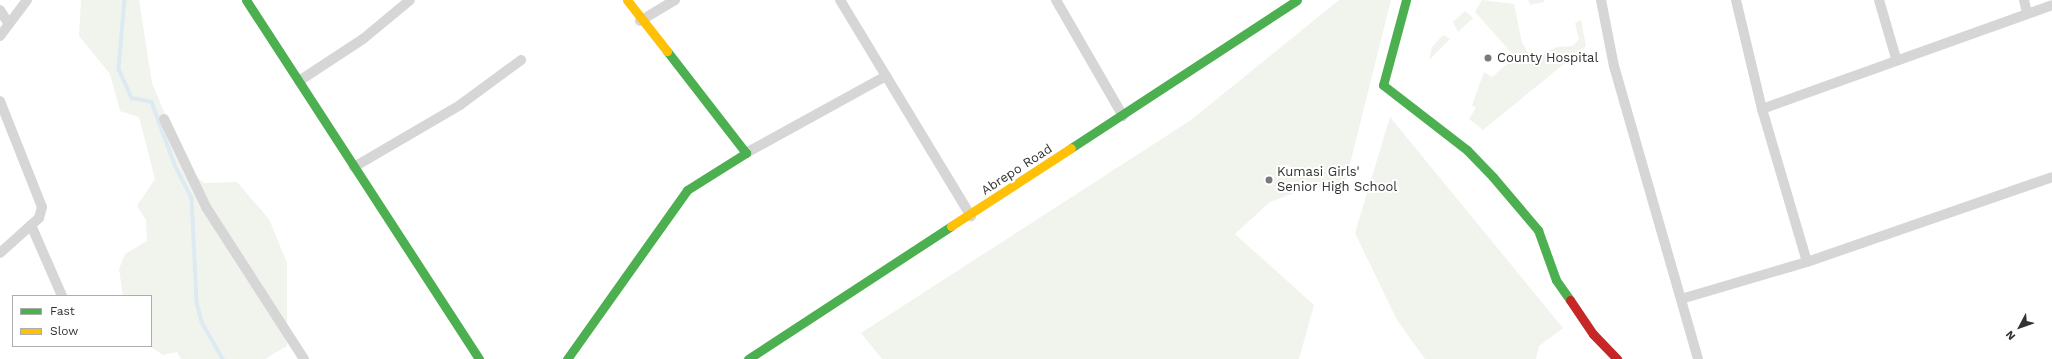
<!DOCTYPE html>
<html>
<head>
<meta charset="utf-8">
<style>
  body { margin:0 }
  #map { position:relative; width:2052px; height:359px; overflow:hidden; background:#fff; font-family:"Work Sans",sans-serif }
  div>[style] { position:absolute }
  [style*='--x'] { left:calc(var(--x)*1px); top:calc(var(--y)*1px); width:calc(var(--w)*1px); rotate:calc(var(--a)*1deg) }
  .green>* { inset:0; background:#f1f4ed }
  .stream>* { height:3.5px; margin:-1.75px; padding:0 1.75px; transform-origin:1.75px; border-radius:1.75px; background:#ddeaf2 }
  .street>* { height:10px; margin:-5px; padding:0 5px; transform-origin:5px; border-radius:5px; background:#d6d6d6 }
  .fast>* { height:9px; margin:-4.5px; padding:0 4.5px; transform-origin:4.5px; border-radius:4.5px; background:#4caf50 }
  .slow>* { height:9px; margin:-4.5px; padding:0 4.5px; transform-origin:4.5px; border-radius:4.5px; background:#ffc107 }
  .jam>* { height:9px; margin:-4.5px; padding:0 4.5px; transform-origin:4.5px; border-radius:4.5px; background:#c62828 }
  .dots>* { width:11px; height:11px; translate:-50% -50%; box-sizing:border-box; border:2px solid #fff; border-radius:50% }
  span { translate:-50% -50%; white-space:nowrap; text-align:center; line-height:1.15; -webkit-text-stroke:4px #fff; paint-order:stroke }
  .poi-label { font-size:13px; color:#323232 }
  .left { translate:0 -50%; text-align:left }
  .street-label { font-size:13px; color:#323232 }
  .legend { position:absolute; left:12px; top:295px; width:140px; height:52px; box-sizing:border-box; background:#fff; border:1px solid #adadad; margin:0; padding:5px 7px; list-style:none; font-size:12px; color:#323232 }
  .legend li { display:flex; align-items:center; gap:8px; height:20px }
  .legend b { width:20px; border:1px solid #adadad }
  .north { position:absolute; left:2000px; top:307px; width:40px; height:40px; -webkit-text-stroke:3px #fff; paint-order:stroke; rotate:229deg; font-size:11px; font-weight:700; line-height:16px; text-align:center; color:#323232 }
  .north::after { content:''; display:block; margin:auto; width:14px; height:18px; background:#323232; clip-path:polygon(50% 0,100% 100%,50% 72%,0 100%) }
</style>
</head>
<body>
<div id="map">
  <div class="green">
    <div style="clip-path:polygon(81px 0,139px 0,152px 83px,190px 173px,205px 183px,237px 182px,269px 219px,287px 263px,287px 346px,265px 359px,181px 359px,177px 352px,163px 355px,149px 346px,151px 296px,123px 296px,119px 269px,125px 254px,147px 241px,146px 220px,137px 206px,155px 179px,139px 117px,120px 111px,110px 74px,79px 36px)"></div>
    <div style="clip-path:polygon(1339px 0,1391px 0,1343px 192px,1309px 187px,1270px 202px,1235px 234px,1314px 305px,1299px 359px,882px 359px,861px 333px,1191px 120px)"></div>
    <div style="clip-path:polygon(1482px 0,1514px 4px,1522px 43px,1532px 58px,1557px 47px,1573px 46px,1579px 39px,1575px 23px,1581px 20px,1586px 46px,1483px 130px,1469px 119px,1476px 108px,1472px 105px,1484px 72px,1492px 77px,1515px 57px,1475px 12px)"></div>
    <div style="clip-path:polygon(1528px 0,1544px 0,1544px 2px,1530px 5px)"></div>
    <div style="clip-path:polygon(1465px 11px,1473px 18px,1458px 32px,1453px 22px)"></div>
    <div style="clip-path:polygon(1443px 35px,1450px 39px,1429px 60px,1432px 47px)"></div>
    <div style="clip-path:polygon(1390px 117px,1563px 328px,1539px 346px,1536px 359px,1425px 359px,1397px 320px,1355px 233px)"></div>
  </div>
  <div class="stream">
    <div style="--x:125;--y:0;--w:69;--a:95"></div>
    <div style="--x:119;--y:69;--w:32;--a:66"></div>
    <div style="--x:132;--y:98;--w:20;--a:11"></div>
    <div style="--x:152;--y:102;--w:67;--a:69.9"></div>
    <div style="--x:175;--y:165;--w:37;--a:63"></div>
    <div style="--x:192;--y:198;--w:104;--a:87.2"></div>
    <div style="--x:197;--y:302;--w:21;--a:76"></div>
    <div style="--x:202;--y:322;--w:43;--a:60.4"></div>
  </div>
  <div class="street">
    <div style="--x:840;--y:0;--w:253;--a:58.8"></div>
    <div style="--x:1056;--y:0;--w:134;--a:60"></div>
    <div style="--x:1601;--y:0;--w:67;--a:78.9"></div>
    <div style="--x:1614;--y:66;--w:305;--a:74"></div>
    <div style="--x:1736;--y:0;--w:112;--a:76.6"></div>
    <div style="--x:1762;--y:109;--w:159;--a:73.6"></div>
    <div style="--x:1879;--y:0;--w:60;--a:73.7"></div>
    <div style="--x:2024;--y:0;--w:13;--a:77"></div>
    <div style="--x:0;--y:10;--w:15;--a:58"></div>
    <div style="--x:640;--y:21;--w:41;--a:-31"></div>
    <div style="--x:0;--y:36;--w:45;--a:-53.1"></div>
    <div style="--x:299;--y:81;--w:77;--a:-33.3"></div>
    <div style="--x:363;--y:39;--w:61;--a:-39.7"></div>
    <div style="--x:0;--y:101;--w:114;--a:68.4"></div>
    <div style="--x:42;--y:207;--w:11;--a:105"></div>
    <div style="--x:39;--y:218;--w:52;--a:138.1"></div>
    <div style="--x:1762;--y:109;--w:308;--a:-19.7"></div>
    <div style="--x:164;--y:119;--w:98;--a:64.5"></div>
    <div style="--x:206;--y:207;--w:181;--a:57.2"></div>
    <div style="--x:746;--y:153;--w:160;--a:-28.8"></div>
    <div style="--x:354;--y:167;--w:123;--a:-30.3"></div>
    <div style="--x:460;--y:105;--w:76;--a:-36.4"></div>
    <div style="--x:31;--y:225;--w:77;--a:66.4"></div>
    <div style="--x:1681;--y:299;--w:131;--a:-16.4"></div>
    <div style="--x:1807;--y:262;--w:259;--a:-19.1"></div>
  </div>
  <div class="fast">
    <div style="--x:246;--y:0;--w:428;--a:57"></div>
    <div style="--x:1406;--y:0;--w:88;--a:105.1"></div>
    <div style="--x:1383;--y:85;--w:106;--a:37.7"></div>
    <div style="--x:1467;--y:150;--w:37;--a:46"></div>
    <div style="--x:1493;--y:177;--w:70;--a:49.7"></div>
    <div style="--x:1538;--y:230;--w:53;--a:70.2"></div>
    <div style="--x:1556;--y:280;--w:24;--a:55"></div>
    <div style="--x:1071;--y:148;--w:270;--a:-33.2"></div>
    <div style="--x:567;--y:359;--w:207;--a:-54.6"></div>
    <div style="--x:687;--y:190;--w:70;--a:-32.1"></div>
    <div style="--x:746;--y:153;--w:129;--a:-127.8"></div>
    <div style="--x:748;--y:359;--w:243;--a:-33.2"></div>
  </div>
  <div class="slow">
    <div style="--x:627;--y:0;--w:65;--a:51.9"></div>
    <div style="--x:951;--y:226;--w:143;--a:-33"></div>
  </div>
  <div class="jam">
    <div style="--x:1570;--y:300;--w:41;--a:55.9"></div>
    <div style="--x:1593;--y:334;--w:35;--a:46"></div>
  </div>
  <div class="dots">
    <div style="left:1488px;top:58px;background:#7a7a7a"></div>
    <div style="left:1269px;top:180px;background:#7a7a7a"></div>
  </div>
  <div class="poi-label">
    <span class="left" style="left:1497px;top:58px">County Hospital</span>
    <span class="left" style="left:1277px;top:180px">Kumasi Girls'<br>Senior High School</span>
  </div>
  <div class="street-label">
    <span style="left:1017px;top:170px;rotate:-33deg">Abrepo Road</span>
  </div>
  <ul class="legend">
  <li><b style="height:5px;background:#4caf50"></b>Fast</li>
  <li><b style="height:5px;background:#ffc107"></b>Slow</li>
  </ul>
  <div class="north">N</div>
</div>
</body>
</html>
